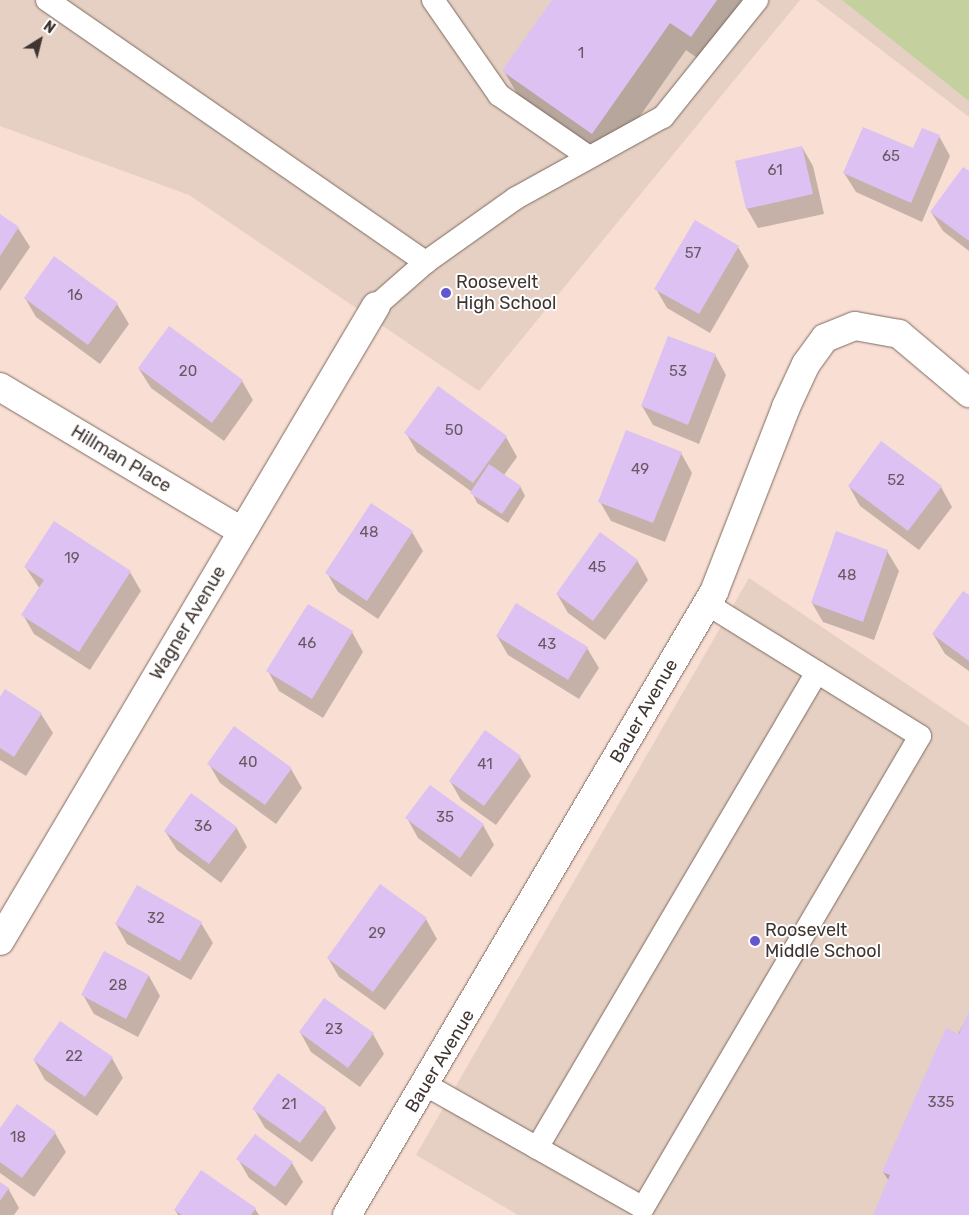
<!DOCTYPE html>
<html>
<head>
<meta charset="utf-8">
<style>
  body { margin:0 }
  #map { position:relative; width:969px; height:1215px; overflow:hidden; background:#f8ded3; font-family:Rubik,sans-serif }
  div>[style] { position:absolute }
  [style*='--x'] { left:calc(var(--x)*1px); top:calc(var(--y)*1px); width:calc(var(--w)*1px); rotate:calc(var(--a)*1deg) }
  .education>* { inset:0; background:#e5d0c3 }
  .green>* { inset:0; background:#c4d09e }
  .shadow>* { inset:0; background:#0003 }
  .building>* { inset:0; background:#dcc1f2 }
  .roads { filter:drop-shadow(0 0 1px #7f695f) drop-shadow(0 0 1px #7f695f) }
  .lane>* { height:22px; margin:-11px; padding:0 11px; transform-origin:11px; border-radius:11px; background:#fff }
  .street>* { height:28px; margin:-14px; padding:0 14px; transform-origin:14px; border-radius:14px; background:#fff }
  .dots>* { width:14px; height:14px; translate:-50% -50%; box-sizing:border-box; border:2px solid #fff; border-radius:50% }
  span { translate:-50% -50%; white-space:nowrap; text-align:center; line-height:1.15; -webkit-text-stroke:4px #fff; paint-order:stroke }
  .number-label { font-size:15px; color:#675961 }
  .number-label span { -webkit-text-stroke-width:0 }
  .poi-label { font-size:18px; color:#403631 }
  .left { translate:0 -50%; text-align:left }
  .street-label { font-size:18px; color:#403631 }
  .north { position:absolute; left:15px; top:15px; width:50px; height:50px; -webkit-text-stroke:4px #fff; paint-order:stroke; rotate:36deg; font-size:14px; font-weight:700; line-height:20px; text-align:center; color:#403631 }
  .north::after { content:''; display:block; margin:auto; width:18px; height:22px; background:#403631; clip-path:polygon(50% 0,100% 100%,50% 72%,0 100%) }
</style>
</head>
<body>
<div id="map">
  <div class="education">
    <div style="clip-path:polygon(0 0,800px 0,479px 391px,189px 195px,0 126px)"></div>
    <div style="clip-path:polygon(816px 0,969px 0,969px 117px)"></div>
    <div style="clip-path:polygon(749px 578px,969px 726px,969px 1215px,518px 1215px,416px 1155px)"></div>
  </div>
  <div class="green">
    <div style="clip-path:polygon(842px 0,969px 0,969px 101px)"></div>
  </div>
  <div class="shadow">
    <div style="clip-path:polygon(554px 0,753px 0,707px 65px,686px 50px,608px 162px,520px 99px,504px 71px)"></div>
    <div style="clip-path:polygon(939px 136px,950px 156px,922px 222px,856px 192px,844px 173px,913px 150px)"></div>
    <div style="clip-path:polygon(802px 147px,813px 166px,824px 214px,758px 228px,747px 209px,736px 162px)"></div>
    <div style="clip-path:polygon(969px 172px,969px 251px,943px 231px,931px 212px)"></div>
    <div style="clip-path:polygon(0 215px,18px 228px,30px 247px,0 291px)"></div>
    <div style="clip-path:polygon(738px 247px,749px 266px,710px 333px,667px 308px,656px 289px)"></div>
    <div style="clip-path:polygon(54px 258px,117px 304px,129px 324px,100px 364px,36px 317px,25px 298px)"></div>
    <div style="clip-path:polygon(715px 355px,726px 375px,699px 444px,653px 425px,642px 406px)"></div>
    <div style="clip-path:polygon(139px 369px,242px 381px,253px 400px,224px 441px,151px 388px)"></div>
    <div style="clip-path:polygon(406px 433px,506px 437px,517px 457px,504px 475px,520px 486px,525px 496px,508px 523px,477px 503px,472px 492px,417px 452px)"></div>
    <div style="clip-path:polygon(681px 453px,692px 473px,665px 542px,611px 521px,600px 502px)"></div>
    <div style="clip-path:polygon(849px 486px,941px 487px,952px 507px,919px 550px,860px 506px)"></div>
    <div style="clip-path:polygon(412px 532px,423px 551px,378px 619px,338px 592px,327px 573px)"></div>
    <div style="clip-path:polygon(887px 551px,899px 571px,874px 640px,823px 622px,812px 603px)"></div>
    <div style="clip-path:polygon(637px 560px,648px 580px,605px 640px,568px 613px,557px 594px)"></div>
    <div style="clip-path:polygon(26px 568px,130px 572px,141px 591px,90px 670px,34px 634px,23px 615px,40px 589px)"></div>
    <div style="clip-path:polygon(969px 597px,969px 671px,945px 654px,933px 634px)"></div>
    <div style="clip-path:polygon(517px 605px,587px 648px,599px 668px,579px 699px,508px 655px,497px 636px)"></div>
    <div style="clip-path:polygon(352px 632px,363px 652px,323px 718px,279px 691px,268px 671px)"></div>
    <div style="clip-path:polygon(0 699px,41px 714px,53px 733px,26px 776px,0 760px)"></div>
    <div style="clip-path:polygon(520px 757px,531px 776px,496px 825px,461px 800px,450px 781px)"></div>
    <div style="clip-path:polygon(209px 764px,291px 769px,302px 788px,276px 824px,220px 783px)"></div>
    <div style="clip-path:polygon(430px 786px,483px 825px,494px 845px,471px 877px,418px 838px,407px 818px)"></div>
    <div style="clip-path:polygon(236px 827px,247px 847px,221px 883px,177px 850px,165px 831px)"></div>
    <div style="clip-path:polygon(137px 887px,201px 923px,213px 943px,191px 980px,127px 944px,116px 924px)"></div>
    <div style="clip-path:polygon(426px 919px,437px 939px,385px 1010px,339px 977px,328px 958px)"></div>
    <div style="clip-path:polygon(105px 953px,149px 976px,160px 996px,138px 1037px,94px 1014px,83px 995px)"></div>
    <div style="clip-path:polygon(969px 1014px,969px 1215px,874px 1215px,889px 1181px,883px 1172px)"></div>
    <div style="clip-path:polygon(300px 1032px,373px 1034px,384px 1054px,360px 1087px,311px 1052px)"></div>
    <div style="clip-path:polygon(112px 1058px,123px 1078px,97px 1116px,45px 1080px,34px 1060px)"></div>
    <div style="clip-path:polygon(254px 1109px,325px 1109px,336px 1128px,312px 1162px,265px 1128px)"></div>
    <div style="clip-path:polygon(0 1130px,55px 1133px,66px 1152px,34px 1197px,0 1173px)"></div>
    <div style="clip-path:polygon(238px 1159px,292px 1163px,303px 1182px,286px 1206px,249px 1178px)"></div>
    <div style="clip-path:polygon(0 1183px,8px 1188px,19px 1208px,14px 1215px,0 1215px)"></div>
    <div style="clip-path:polygon(255px 1209px,259px 1215px,178px 1215px,175px 1210px)"></div>
  </div>
  <div class="building">
    <div style="clip-path:polygon(552px 0,717px 0,691px 37px,670px 23px,592px 134px,502px 71px)"></div>
    <div style="clip-path:polygon(863px 127px,913px 148px,922px 128px,940px 135px,911px 203px,843px 173px)"></div>
    <div style="clip-path:polygon(802px 146px,813px 194px,746px 209px,735px 161px)"></div>
    <div style="clip-path:polygon(963px 167px,969px 171px,969px 241px,930px 212px)"></div>
    <div style="clip-path:polygon(0 214px,19px 227px,0 256px)"></div>
    <div style="clip-path:polygon(695px 220px,739px 246px,699px 314px,654px 289px)"></div>
    <div style="clip-path:polygon(54px 256px,118px 303px,88px 345px,24px 298px)"></div>
    <div style="clip-path:polygon(169px 326px,243px 380px,212px 423px,138px 368px)"></div>
    <div style="clip-path:polygon(668px 336px,716px 354px,688px 425px,641px 406px)"></div>
    <div style="clip-path:polygon(438px 386px,507px 436px,473px 483px,404px 433px)"></div>
    <div style="clip-path:polygon(626px 430px,682px 452px,653px 523px,598px 502px)"></div>
    <div style="clip-path:polygon(881px 441px,942px 486px,908px 531px,848px 486px)"></div>
    <div style="clip-path:polygon(489px 464px,521px 486px,502px 514px,470px 493px)"></div>
    <div style="clip-path:polygon(371px 503px,413px 531px,367px 601px,325px 573px)"></div>
    <div style="clip-path:polygon(54px 521px,131px 571px,79px 652px,21px 615px,44px 580px,24px 567px)"></div>
    <div style="clip-path:polygon(836px 531px,888px 550px,863px 622px,811px 603px)"></div>
    <div style="clip-path:polygon(600px 532px,638px 560px,593px 621px,556px 594px)"></div>
    <div style="clip-path:polygon(963px 591px,969px 595px,969px 661px,932px 634px)"></div>
    <div style="clip-path:polygon(516px 603px,588px 647px,568px 680px,496px 636px)"></div>
    <div style="clip-path:polygon(308px 604px,353px 631px,312px 699px,266px 671px)"></div>
    <div style="clip-path:polygon(5px 689px,42px 713px,14px 757px,0 748px,0 697px)"></div>
    <div style="clip-path:polygon(234px 726px,292px 768px,265px 805px,207px 764px)"></div>
    <div style="clip-path:polygon(485px 730px,521px 756px,484px 806px,449px 781px)"></div>
    <div style="clip-path:polygon(430px 785px,484px 824px,460px 858px,405px 818px)"></div>
    <div style="clip-path:polygon(191px 793px,237px 827px,209px 864px,164px 831px)"></div>
    <div style="clip-path:polygon(380px 884px,427px 918px,373px 992px,327px 958px)"></div>
    <div style="clip-path:polygon(137px 885px,202px 922px,180px 961px,115px 924px)"></div>
    <div style="clip-path:polygon(104px 951px,149px 975px,126px 1019px,81px 995px)"></div>
    <div style="clip-path:polygon(324px 998px,374px 1033px,348px 1068px,299px 1032px)"></div>
    <div style="clip-path:polygon(969px 1011px,969px 1215px,873px 1215px,890px 1175px,882px 1172px,946px 1028px,959px 1034px)"></div>
    <div style="clip-path:polygon(60px 1021px,113px 1057px,85px 1097px,33px 1060px)"></div>
    <div style="clip-path:polygon(278px 1073px,326px 1108px,300px 1143px,252px 1109px)"></div>
    <div style="clip-path:polygon(17px 1104px,56px 1132px,22px 1178px,0 1162px,0 1128px)"></div>
    <div style="clip-path:polygon(255px 1134px,293px 1162px,275px 1187px,236px 1159px)"></div>
    <div style="clip-path:polygon(201px 1170px,256px 1208px,251px 1215px,182px 1215px,174px 1210px)"></div>
    <div style="clip-path:polygon(0 1182px,9px 1188px,0 1201px)"></div>
  </div>
  <div class="roads">
    <div class="lane">
      <div style="--x:47;--y:0;--w:461;--a:34.7"></div>
      <div style="--x:433;--y:0;--w:116;--a:55.2"></div>
      <div style="--x:499;--y:95;--w:109;--a:34.6"></div>
      <div style="--x:376;--y:306;--w:67;--a:-41.3"></div>
      <div style="--x:426;--y:262;--w:110;--a:-35.4"></div>
      <div style="--x:516;--y:198;--w:168;--a:-28.9"></div>
      <div style="--x:663;--y:117;--w:150;--a:-51.2"></div>
      <div style="--x:426;--y:1085;--w:249;--a:29.5"></div>
      <div style="--x:643;--y:1208;--w:547;--a:-59.59"></div>
      <div style="--x:920;--y:736;--w:251;--a:-148.2"></div>
      <div style="--x:537;--y:1148;--w:552;--a:-59.53"></div>
    </div>
    <div class="street">
      <div style="--x:0;--y:387;--w:282;--a:30.8"></div>
      <div style="--x:0;--y:941;--w:738;--a:-59.37"></div>
      <div style="--x:347;--y:1215;--w:723;--a:-59.5"></div>
      <div style="--x:714;--y:592;--w:199;--a:-68.7"></div>
      <div style="--x:786;--y:407;--w:47;--a:-65.1"></div>
      <div style="--x:806;--y:364;--w:32;--a:-54"></div>
      <div style="--x:825;--y:338;--w:32;--a:-22"></div>
      <div style="--x:855;--y:326;--w:45;--a:10.3"></div>
      <div style="--x:899;--y:334;--w:92;--a:40.1"></div>
    </div>
  </div>
  <div class="dots">
    <div style="left:446px;top:293px;background:#6356cf"></div>
    <div style="left:755px;top:941px;background:#6356cf"></div>
  </div>
  <div class="number-label">
    <span style="left:581px;top:54px">1</span>
    <span style="left:891px;top:157px">65</span>
    <span style="left:775px;top:171px">61</span>
    <span style="left:693px;top:254px">57</span>
    <span style="left:75px;top:296px">16</span>
    <span style="left:188px;top:372px">20</span>
    <span style="left:678px;top:372px">53</span>
    <span style="left:454px;top:431px">50</span>
    <span style="left:640px;top:470px">49</span>
    <span style="left:896px;top:481px">52</span>
    <span style="left:369px;top:533px">48</span>
    <span style="left:72px;top:559px">19</span>
    <span style="left:597px;top:568px">45</span>
    <span style="left:847px;top:576px">48</span>
    <span style="left:307px;top:644px">46</span>
    <span style="left:547px;top:645px">43</span>
    <span style="left:248px;top:763px">40</span>
    <span style="left:485px;top:765px">41</span>
    <span style="left:445px;top:818px">35</span>
    <span style="left:203px;top:827px">36</span>
    <span style="left:156px;top:919px">32</span>
    <span style="left:377px;top:934px">29</span>
    <span style="left:118px;top:986px">28</span>
    <span style="left:334px;top:1030px">23</span>
    <span style="left:74px;top:1057px">22</span>
    <span style="left:941px;top:1103px">335</span>
    <span style="left:289px;top:1105px">21</span>
    <span style="left:18px;top:1138px">18</span>
  </div>
  <div class="poi-label">
    <span class="left" style="left:456px;top:293px">Roosevelt<br>High School</span>
    <span class="left" style="left:765px;top:941px">Roosevelt<br>Middle School</span>
  </div>
  <div class="street-label">
    <span style="left:121px;top:459px;rotate:31deg">Hillman Place</span>
    <span style="left:188px;top:623px;rotate:-59deg">Wagner Avenue</span>
    <span style="left:644px;top:711px;rotate:-60deg">Bauer Avenue</span>
    <span style="left:440px;top:1061px;rotate:-59deg">Bauer Avenue</span>
  </div>
  <div class="north">N</div>
</div>
</body>
</html>
